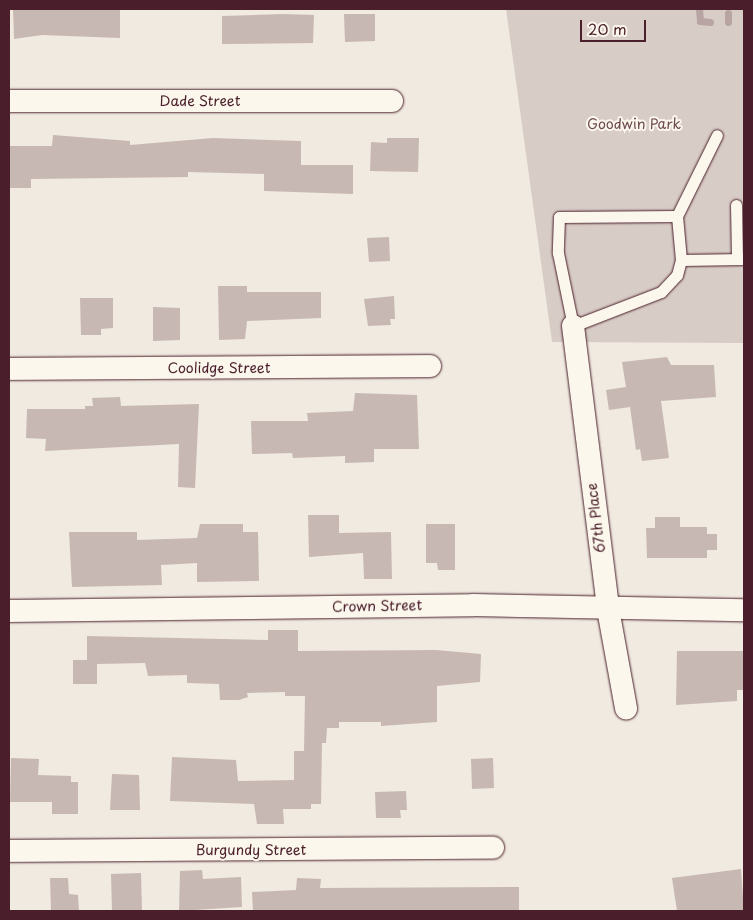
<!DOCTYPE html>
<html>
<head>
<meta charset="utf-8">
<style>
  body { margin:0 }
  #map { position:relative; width:753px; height:920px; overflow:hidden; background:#f0eae0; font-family:"Playpen Sans",sans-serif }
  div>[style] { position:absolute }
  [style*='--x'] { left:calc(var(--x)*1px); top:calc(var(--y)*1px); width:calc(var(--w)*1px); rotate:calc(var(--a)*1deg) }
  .green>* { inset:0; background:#d8ccc6 }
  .stream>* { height:7px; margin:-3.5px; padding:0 3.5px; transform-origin:3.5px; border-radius:3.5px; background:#b8a4a2 }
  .building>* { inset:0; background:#c8b8b3 }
  .roads { filter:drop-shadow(0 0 1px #4a1f2b) drop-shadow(0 0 1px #4a1f2b) }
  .service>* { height:11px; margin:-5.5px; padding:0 5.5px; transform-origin:5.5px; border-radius:5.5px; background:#fbf7ec }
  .minor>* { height:22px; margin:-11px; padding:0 11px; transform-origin:11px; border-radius:11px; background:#fbf7ec }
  span { translate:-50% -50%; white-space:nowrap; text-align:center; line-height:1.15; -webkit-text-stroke:4px #fbf7ec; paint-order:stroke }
  .street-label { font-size:14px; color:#4a1f2b }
  .park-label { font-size:14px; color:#6e4a52 }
  .frame { position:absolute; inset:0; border:10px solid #4a1f2b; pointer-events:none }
  .scale { position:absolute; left:580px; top:20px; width:66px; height:22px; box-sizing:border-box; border:2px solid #4a1f2b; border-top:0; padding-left:6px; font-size:15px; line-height:18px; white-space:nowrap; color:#4a1f2b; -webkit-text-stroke:4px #fbf7ec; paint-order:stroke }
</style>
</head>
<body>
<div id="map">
  <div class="green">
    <div style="clip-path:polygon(506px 9px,744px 9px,744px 343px,552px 342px)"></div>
  </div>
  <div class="stream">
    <div style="--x:699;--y:9;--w:12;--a:85"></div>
    <div style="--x:700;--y:21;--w:10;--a:6"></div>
    <div style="--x:728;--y:22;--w:9;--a:-90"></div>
  </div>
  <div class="building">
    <div style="clip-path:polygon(13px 9px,120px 9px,120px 38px,42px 35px,14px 39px)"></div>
    <div style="clip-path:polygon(283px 14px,314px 15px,313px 43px,222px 44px,222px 16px)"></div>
    <div style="clip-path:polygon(344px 14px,375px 14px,375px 41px,345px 42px)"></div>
    <div style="clip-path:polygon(53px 135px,130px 141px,130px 145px,213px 138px,301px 141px,301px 165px,353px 165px,353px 194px,264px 191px,264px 174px,188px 172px,188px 177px,31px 179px,31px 188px,9px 188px,9px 146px,52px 146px)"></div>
    <div style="clip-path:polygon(387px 138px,419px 138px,418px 172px,370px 171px,371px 142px,387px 143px)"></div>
    <div style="clip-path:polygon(389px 237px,390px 261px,369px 262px,367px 238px)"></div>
    <div style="clip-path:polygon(218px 286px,247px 286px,247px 292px,321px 292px,321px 318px,247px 321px,245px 339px,219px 340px)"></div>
    <div style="clip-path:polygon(394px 296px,395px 319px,390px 319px,391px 325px,368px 326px,364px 299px)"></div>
    <div style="clip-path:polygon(80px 298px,113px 298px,113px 328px,101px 329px,101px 335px,81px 335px)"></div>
    <div style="clip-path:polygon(153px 307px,180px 308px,180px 340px,153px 341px)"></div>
    <div style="clip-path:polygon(667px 357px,671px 365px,714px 365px,716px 397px,661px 401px,669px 458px,642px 461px,640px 449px,636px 450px,630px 407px,609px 410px,606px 390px,626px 387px,622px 362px)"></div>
    <div style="clip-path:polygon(355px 393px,417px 395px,419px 449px,374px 449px,374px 462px,345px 463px,345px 456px,293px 458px,292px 453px,252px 454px,251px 421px,308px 421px,307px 413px,353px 411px)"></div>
    <div style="clip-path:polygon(120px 397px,121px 406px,199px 404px,195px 488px,178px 487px,179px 444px,45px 451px,46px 439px,26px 438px,27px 409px,85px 409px,85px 406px,93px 406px,92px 398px)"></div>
    <div style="clip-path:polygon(308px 515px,339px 515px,339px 533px,391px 532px,392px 579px,364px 579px,363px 553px,309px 557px)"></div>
    <div style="clip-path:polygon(655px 517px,680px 517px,680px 527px,707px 527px,707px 534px,717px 534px,717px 550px,707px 550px,707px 558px,647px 558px,646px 528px,655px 528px)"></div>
    <div style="clip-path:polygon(200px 524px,243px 524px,243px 532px,258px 532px,259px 581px,197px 582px,197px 563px,161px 565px,162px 585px,72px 587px,69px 532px,137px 532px,137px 540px,197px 538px)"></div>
    <div style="clip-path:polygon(426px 524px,455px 524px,455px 570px,438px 570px,437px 563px,426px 563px)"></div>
    <div style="clip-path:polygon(268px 630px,298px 630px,298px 651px,436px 650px,481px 654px,480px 682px,437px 686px,437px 722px,381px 726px,381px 722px,339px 722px,339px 728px,327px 728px,326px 743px,322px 743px,321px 804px,311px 804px,311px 809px,283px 809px,284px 824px,257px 824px,254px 804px,170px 801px,172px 757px,236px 760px,238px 781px,294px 780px,294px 751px,304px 751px,305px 696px,285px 696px,285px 692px,247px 693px,248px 697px,239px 700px,220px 700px,219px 684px,187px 683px,187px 675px,148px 676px,145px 663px,97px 664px,97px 684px,73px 684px,73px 660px,87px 660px,87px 636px,268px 640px)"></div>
    <div style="clip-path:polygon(677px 651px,744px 651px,744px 690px,737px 690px,737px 701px,676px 705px)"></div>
    <div style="clip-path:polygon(11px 758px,39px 759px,38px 775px,71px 776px,71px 782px,78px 782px,78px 814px,52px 814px,52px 802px,10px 802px)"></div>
    <div style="clip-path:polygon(493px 758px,494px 788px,472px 789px,471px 759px)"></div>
    <div style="clip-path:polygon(112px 774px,139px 775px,140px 810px,110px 810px)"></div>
    <div style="clip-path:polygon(406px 791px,407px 810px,400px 810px,401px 818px,376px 818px,375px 792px)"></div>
    <div style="clip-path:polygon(741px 869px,744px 911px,677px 911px,672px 878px)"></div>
    <div style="clip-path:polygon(202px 870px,203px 879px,241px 877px,242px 907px,179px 911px,180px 871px)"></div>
    <div style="clip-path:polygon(141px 873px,142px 911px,112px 911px,111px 874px)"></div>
    <div style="clip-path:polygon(50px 878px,68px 878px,69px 894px,78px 895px,79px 911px,51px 911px)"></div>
    <div style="clip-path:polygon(297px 878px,321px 879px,320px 888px,519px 887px,519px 911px,253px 911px,252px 892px,296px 890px)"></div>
  </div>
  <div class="roads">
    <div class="service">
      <div style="--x:736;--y:205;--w:54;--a:88.9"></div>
      <div style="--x:677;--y:216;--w:90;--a:-63.7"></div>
      <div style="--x:681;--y:260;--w:44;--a:-95.2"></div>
      <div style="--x:677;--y:216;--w:118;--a:179.5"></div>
      <div style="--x:559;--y:217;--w:36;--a:92"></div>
      <div style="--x:558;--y:253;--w:75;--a:78.4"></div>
      <div style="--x:573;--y:326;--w:94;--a:-21.1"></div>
      <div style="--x:661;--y:292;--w:23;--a:-47"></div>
      <div style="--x:677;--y:275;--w:16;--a:-75"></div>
      <div style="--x:681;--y:260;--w:63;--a:-0.9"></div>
    </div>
    <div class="minor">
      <div style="--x:9;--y:101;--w:383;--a:0"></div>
      <div style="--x:573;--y:326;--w:285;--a:82.9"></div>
      <div style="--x:608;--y:609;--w:101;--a:79.7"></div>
      <div style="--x:9;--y:369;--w:421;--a:-0.4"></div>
      <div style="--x:9;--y:611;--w:464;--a:-0.7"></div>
      <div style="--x:473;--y:605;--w:271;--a:1.1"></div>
      <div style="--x:9;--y:851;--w:484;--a:-0.4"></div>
    </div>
  </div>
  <div class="street-label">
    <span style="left:200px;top:101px">Dade Street</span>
    <span style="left:219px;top:368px">Coolidge Street</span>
    <span style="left:596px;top:518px;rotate:-97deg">67th Place</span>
    <span style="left:377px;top:606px;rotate:-1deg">Crown Street</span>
    <span style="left:251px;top:850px">Burgundy Street</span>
  </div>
  <div class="park-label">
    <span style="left:634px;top:124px">Goodwin Park</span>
  </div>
  <div class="frame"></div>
  <div class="scale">20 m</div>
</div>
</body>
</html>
